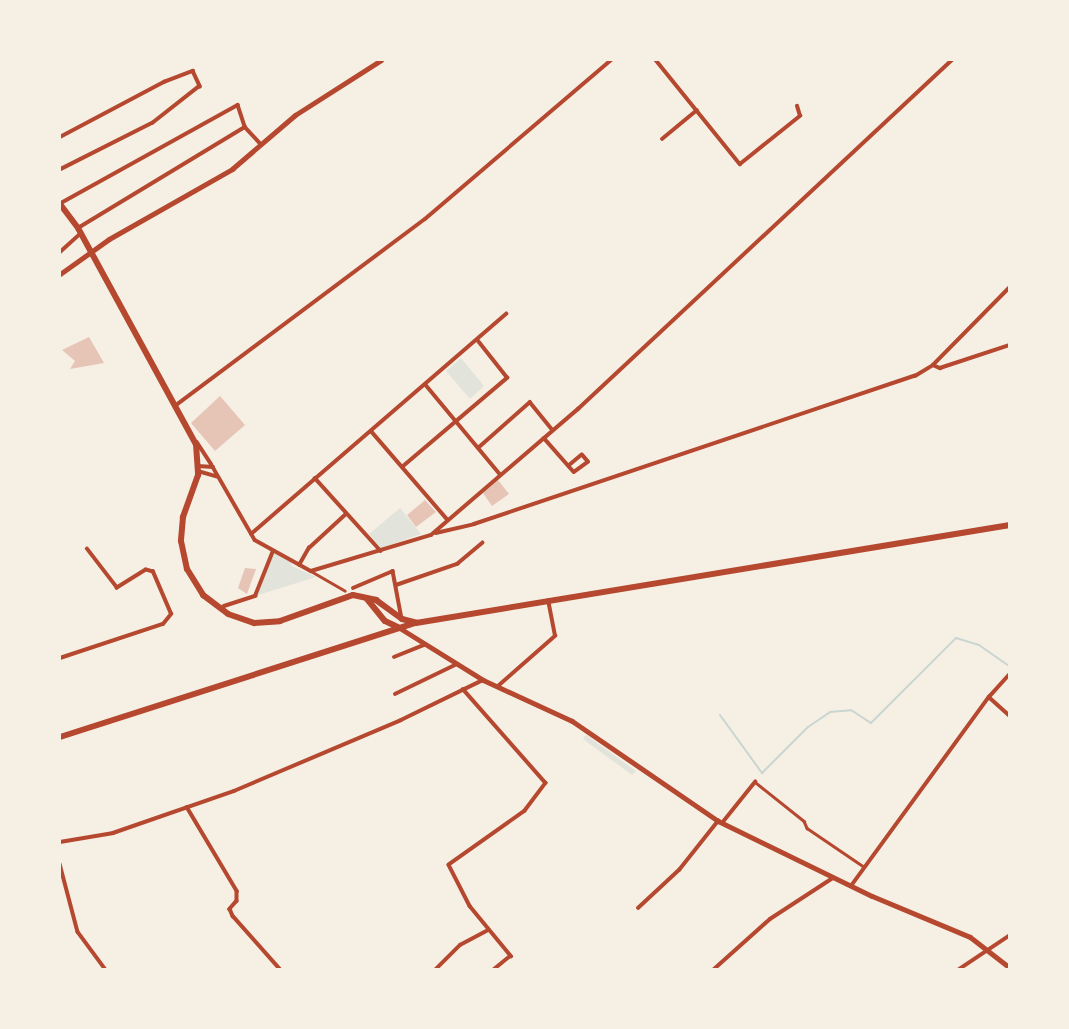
<!DOCTYPE html>
<html>
<head>
<meta charset="utf-8">
<style>
  body { margin:0 }
  #map { position:relative; width:1069px; height:1029px; overflow:hidden; background:#f6efe4; font-family:Manrope,sans-serif }
  div>[style] { position:absolute }
  [style*='--x'] { left:calc(var(--x)*1px); top:calc(var(--y)*1px); width:calc(var(--w)*1px); rotate:calc(var(--a)*1deg) }
  .green>* { inset:0; background:#e2e4dc }
  .stream>* { height:2px; margin:-1px; padding:0 1px; transform-origin:1px; border-radius:1px; background:#c9d6d2 }
  .building>* { inset:0; background:#e6c5b7 }
  .pedestrian>* { height:2.5px; margin:-1.25px; padding:0 1.25px; transform-origin:1.25px; border-radius:1.25px; background:#b5482f }
  .minor>* { height:3.5px; margin:-1.75px; padding:0 1.75px; transform-origin:1.75px; border-radius:1.75px; background:#b5482f }
  .secondary>* { height:5px; margin:-2.5px; padding:0 2.5px; transform-origin:2.5px; border-radius:2.5px; background:#b5482f }
  .primary>* { height:6px; margin:-3px; padding:0 3px; transform-origin:3px; border-radius:3px; background:#b5482f }
  span { translate:-50% -50%; white-space:nowrap; text-align:center; line-height:1.15; -webkit-text-stroke:7px #f6efe4; paint-order:stroke }
  .frame { position:absolute; inset:0; border:61px solid #f6efe4; pointer-events:none }
</style>
</head>
<body>
<div id="map">
  <div class="green">
    <div style="clip-path:polygon(461px 358px,484px 386px,470px 399px,446px 371px)"></div>
    <div style="clip-path:polygon(400px 508px,421px 534px,381px 548px,369px 534px)"></div>
    <div style="clip-path:polygon(273px 551px,291px 561px,292px 566px,316px 577px,255px 596px)"></div>
    <div style="clip-path:polygon(586px 735px,636px 771px,632px 775px,583px 739px)"></div>
  </div>
  <div class="stream">
    <div style="--x:720;--y:715;--w:72;--a:54.1"></div>
    <div style="--x:762;--y:773;--w:65;--a:-45"></div>
    <div style="--x:808;--y:727;--w:27;--a:-34"></div>
    <div style="--x:830;--y:712;--w:21;--a:-5"></div>
    <div style="--x:851;--y:710;--w:24;--a:33"></div>
    <div style="--x:871;--y:723;--w:120;--a:-45"></div>
    <div style="--x:956;--y:638;--w:24;--a:17"></div>
    <div style="--x:979;--y:645;--w:38;--a:35"></div>
  </div>
  <div class="building">
    <div style="clip-path:polygon(89px 337px,104px 363px,70px 369px,75px 361px,62px 350px)"></div>
    <div style="clip-path:polygon(220px 396px,245px 425px,215px 451px,191px 423px)"></div>
    <div style="clip-path:polygon(498px 480px,509px 494px,492px 506px,483px 493px)"></div>
    <div style="clip-path:polygon(425px 500px,436px 512px,416px 527px,407px 515px)"></div>
    <div style="clip-path:polygon(245px 568px,256px 569px,247px 594px,238px 588px)"></div>
  </div>
  <div class="pedestrian">
    <div style="--x:311;--y:571;--w:39;--a:30"></div>
    <div style="--x:755;--y:782;--w:63;--a:38.5"></div>
    <div style="--x:804;--y:821;--w:8;--a:67"></div>
    <div style="--x:807;--y:828;--w:68;--a:34.2"></div>
  </div>
  <div class="minor">
    <div style="--x:656;--y:60;--w:134;--a:51.1"></div>
    <div style="--x:740;--y:164;--w:77;--a:-38.7"></div>
    <div style="--x:800;--y:116;--w:10;--a:-107"></div>
    <div style="--x:60;--y:137;--w:118;--a:-27.9"></div>
    <div style="--x:164;--y:82;--w:31;--a:-21"></div>
    <div style="--x:193;--y:71;--w:17;--a:65"></div>
    <div style="--x:200;--y:86;--w:60;--a:141.8"></div>
    <div style="--x:153;--y:123;--w:104;--a:153.2"></div>
    <div style="--x:662;--y:139;--w:45;--a:-39.6"></div>
    <div style="--x:61;--y:203;--w:202;--a:-29"></div>
    <div style="--x:238;--y:105;--w:23;--a:72"></div>
    <div style="--x:78;--y:228;--w:195;--a:-31.2"></div>
    <div style="--x:245;--y:127;--w:23;--a:47"></div>
    <div style="--x:60;--y:252;--w:28;--a:-42"></div>
    <div style="--x:933;--y:365;--w:8;--a:23"></div>
    <div style="--x:940;--y:368;--w:74;--a:-18.2"></div>
    <div style="--x:426;--y:385;--w:116;--a:50.3"></div>
    <div style="--x:175;--y:406;--w:312;--a:-36.8"></div>
    <div style="--x:425;--y:219;--w:245;--a:-40.5"></div>
    <div style="--x:372;--y:432;--w:116;--a:49.2"></div>
    <div style="--x:544;--y:438;--w:45;--a:48.6"></div>
    <div style="--x:574;--y:472;--w:17;--a:-36"></div>
    <div style="--x:588;--y:462;--w:9;--a:-131"></div>
    <div style="--x:582;--y:455;--w:17;--a:140"></div>
    <div style="--x:197;--y:442;--w:27;--a:57"></div>
    <div style="--x:478;--y:448;--w:69;--a:-41.5"></div>
    <div style="--x:530;--y:402;--w:36;--a:51"></div>
    <div style="--x:198;--y:466;--w:15;--a:4"></div>
    <div style="--x:213;--y:467;--w:84;--a:60.1"></div>
    <div style="--x:255;--y:540;--w:64;--a:29"></div>
    <div style="--x:311;--y:571;--w:125;--a:-16.7"></div>
    <div style="--x:431;--y:535;--w:194;--a:-40.6"></div>
    <div style="--x:578;--y:409;--w:512;--a:-43.02"></div>
    <div style="--x:402;--y:467;--w:138;--a:-40.3"></div>
    <div style="--x:507;--y:378;--w:48;--a:-128.3"></div>
    <div style="--x:198;--y:471;--w:19;--a:16"></div>
    <div style="--x:315;--y:478;--w:98;--a:47.9"></div>
    <div style="--x:436;--y:533;--w:39;--a:-13"></div>
    <div style="--x:474;--y:524;--w:465;--a:-18.6"></div>
    <div style="--x:915;--y:376;--w:21;--a:-31"></div>
    <div style="--x:933;--y:365;--w:110;--a:-45.4"></div>
    <div style="--x:251;--y:534;--w:337;--a:-40.8"></div>
    <div style="--x:299;--y:565;--w:20;--a:-60"></div>
    <div style="--x:309;--y:548;--w:50;--a:-42.6"></div>
    <div style="--x:396;--y:585;--w:65;--a:-19"></div>
    <div style="--x:457;--y:564;--w:33;--a:-40"></div>
    <div style="--x:353;--y:588;--w:43;--a:-23"></div>
    <div style="--x:393;--y:571;--w:49;--a:79.4"></div>
    <div style="--x:224;--y:606;--w:33;--a:-18"></div>
    <div style="--x:255;--y:596;--w:48;--a:-68.2"></div>
    <div style="--x:394;--y:657;--w:32;--a:-22"></div>
    <div style="--x:60;--y:658;--w:108;--a:-18.3"></div>
    <div style="--x:163;--y:624;--w:13;--a:-51"></div>
    <div style="--x:171;--y:614;--w:46;--a:-113.2"></div>
    <div style="--x:153;--y:572;--w:7;--a:-164"></div>
    <div style="--x:146;--y:570;--w:34;--a:148"></div>
    <div style="--x:117;--y:588;--w:49;--a:-127.6"></div>
    <div style="--x:498;--y:686;--w:76;--a:-41.3"></div>
    <div style="--x:555;--y:636;--w:36;--a:-101"></div>
    <div style="--x:463;--y:689;--w:125;--a:48.6"></div>
    <div style="--x:546;--y:783;--w:35;--a:127"></div>
    <div style="--x:525;--y:811;--w:93;--a:144.6"></div>
    <div style="--x:449;--y:865;--w:46;--a:62.9"></div>
    <div style="--x:470;--y:906;--w:65;--a:50.6"></div>
    <div style="--x:511;--y:956;--w:22;--a:141"></div>
    <div style="--x:395;--y:694;--w:69;--a:-25.8"></div>
    <div style="--x:989;--y:697;--w:31;--a:-48"></div>
    <div style="--x:187;--y:807;--w:98;--a:59.2"></div>
    <div style="--x:237;--y:891;--w:10;--a:90"></div>
    <div style="--x:237;--y:901;--w:11;--a:131"></div>
    <div style="--x:230;--y:909;--w:8;--a:67"></div>
    <div style="--x:233;--y:916;--w:72;--a:48.4"></div>
    <div style="--x:722;--y:823;--w:53;--a:-51.2"></div>
    <div style="--x:60;--y:842;--w:54;--a:-9.6"></div>
    <div style="--x:113;--y:833;--w:128;--a:-19.1"></div>
    <div style="--x:234;--y:791;--w:181;--a:-23"></div>
    <div style="--x:401;--y:720;--w:91;--a:-26"></div>
    <div style="--x:60;--y:864;--w:70;--a:75.2"></div>
    <div style="--x:78;--y:932;--w:47;--a:53.6"></div>
    <div style="--x:851;--y:886;--w:234;--a:-53.9"></div>
    <div style="--x:989;--y:697;--w:28;--a:42"></div>
    <div style="--x:638;--y:908;--w:56;--a:-42.8"></div>
    <div style="--x:679;--y:870;--w:63;--a:-51.5"></div>
    <div style="--x:435;--y:970;--w:35;--a:-45"></div>
    <div style="--x:460;--y:945;--w:32;--a:-28"></div>
    <div style="--x:713;--y:970;--w:76;--a:-41.8"></div>
    <div style="--x:770;--y:919;--w:75;--a:-33.1"></div>
    <div style="--x:958;--y:970;--w:63;--a:-33.9"></div>
  </div>
  <div class="secondary">
    <div style="--x:60;--y:274;--w:60;--a:-35.5"></div>
    <div style="--x:109;--y:239;--w:142;--a:-29.6"></div>
    <div style="--x:232;--y:169;--w:83;--a:-40.6"></div>
    <div style="--x:295;--y:115;--w:102;--a:-32.6"></div>
    <div style="--x:398;--y:627;--w:100;--a:31.9"></div>
    <div style="--x:483;--y:680;--w:98;--a:24.7"></div>
    <div style="--x:572;--y:721;--w:177;--a:34.4"></div>
    <div style="--x:718;--y:821;--w:171;--a:26"></div>
    <div style="--x:872;--y:896;--w:106;--a:22.7"></div>
    <div style="--x:970;--y:937;--w:51;--a:37.8"></div>
  </div>
  <div class="primary">
    <div style="--x:60;--y:204;--w:30;--a:53"></div>
    <div style="--x:78;--y:228;--w:246;--a:61.4"></div>
    <div style="--x:196;--y:444;--w:31;--a:86"></div>
    <div style="--x:198;--y:475;--w:45;--a:109.7"></div>
    <div style="--x:183;--y:517;--w:24;--a:95"></div>
    <div style="--x:181;--y:541;--w:29;--a:78"></div>
    <div style="--x:187;--y:569;--w:31;--a:58"></div>
    <div style="--x:203;--y:595;--w:31;--a:37"></div>
    <div style="--x:228;--y:614;--w:28;--a:19"></div>
    <div style="--x:254;--y:623;--w:26;--a:-4"></div>
    <div style="--x:280;--y:621;--w:77;--a:-19.6"></div>
    <div style="--x:353;--y:595;--w:24;--a:12"></div>
    <div style="--x:376;--y:600;--w:32;--a:36"></div>
    <div style="--x:402;--y:619;--w:12;--a:14"></div>
    <div style="--x:367;--y:599;--w:28;--a:51"></div>
    <div style="--x:385;--y:621;--w:14;--a:25"></div>
    <div style="--x:60;--y:737;--w:374;--a:-17.8"></div>
    <div style="--x:416;--y:623;--w:602;--a:-9.37"></div>
  </div>
  <div class="frame"></div>
</div>
</body>
</html>
